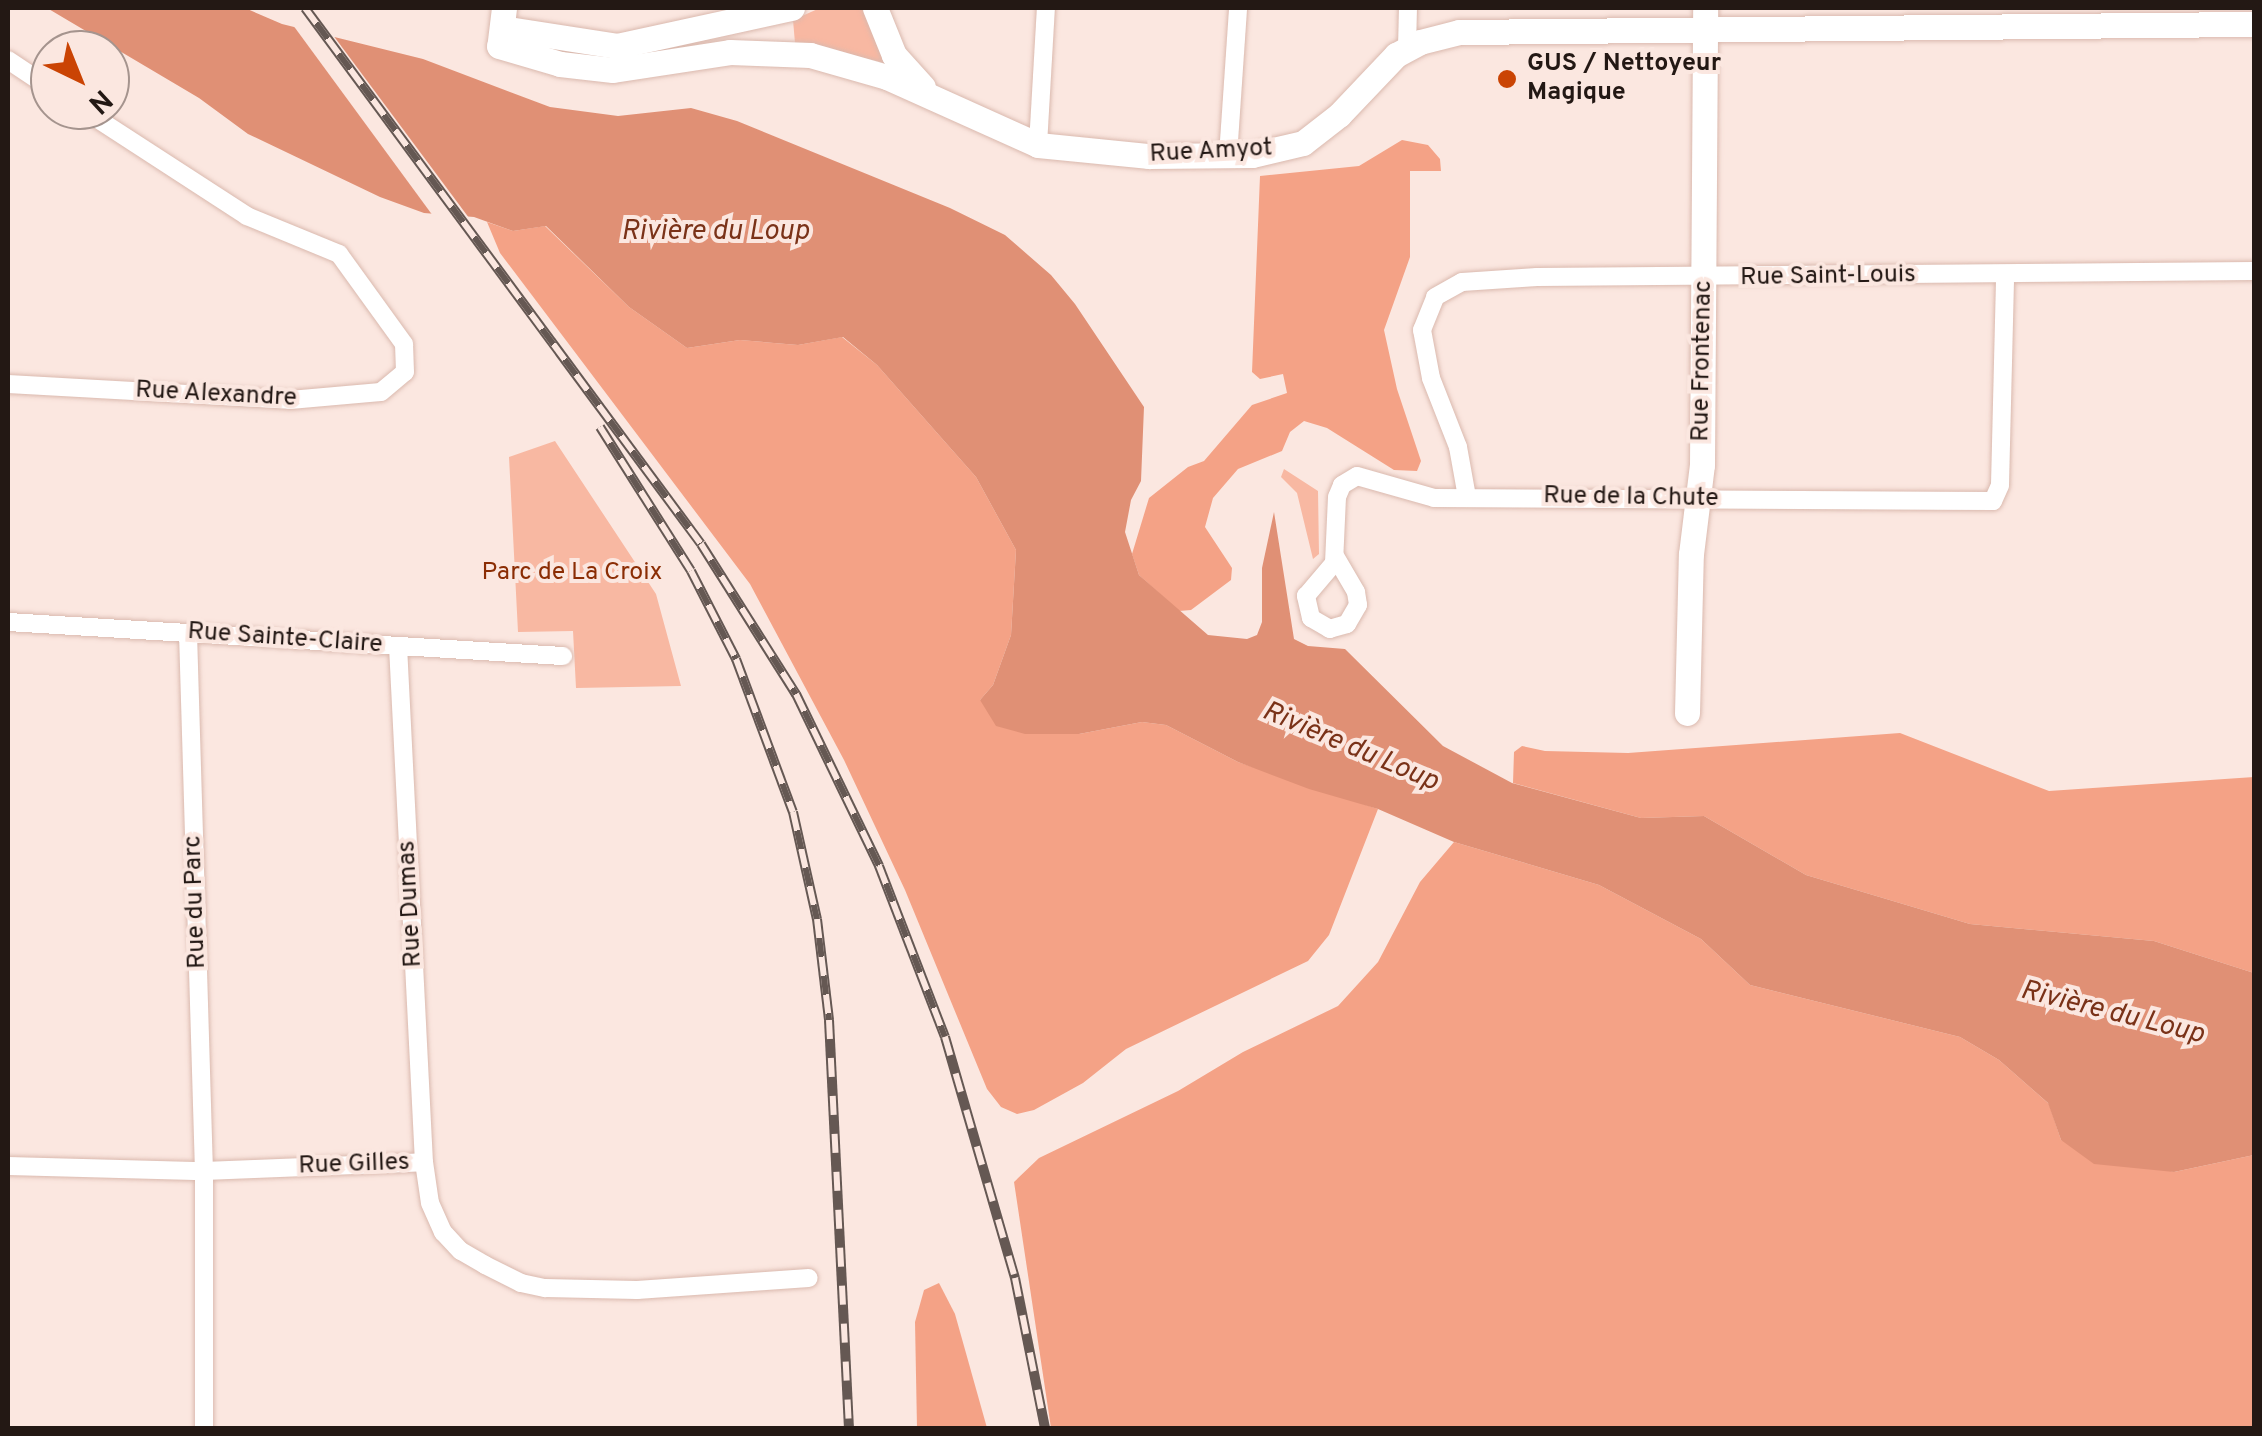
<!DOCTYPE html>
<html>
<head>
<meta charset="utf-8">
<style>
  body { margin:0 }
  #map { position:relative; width:2262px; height:1436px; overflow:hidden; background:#fbe7e0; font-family:Overpass,sans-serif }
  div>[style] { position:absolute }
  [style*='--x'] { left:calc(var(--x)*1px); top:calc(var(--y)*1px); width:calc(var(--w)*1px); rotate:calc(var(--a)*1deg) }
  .green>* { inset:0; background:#f8b8a2 }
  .forest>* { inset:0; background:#f4a286 }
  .water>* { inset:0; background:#e09075 }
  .pier>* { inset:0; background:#fbe7e0 }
  .roads { filter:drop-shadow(0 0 2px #dab9ae) drop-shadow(0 0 2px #dab9ae) }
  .street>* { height:18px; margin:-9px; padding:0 9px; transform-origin:9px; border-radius:9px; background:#fff }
  .secondary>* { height:25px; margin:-12.5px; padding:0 12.5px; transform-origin:12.5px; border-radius:12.5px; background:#fff }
  .rail>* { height:10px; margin-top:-5px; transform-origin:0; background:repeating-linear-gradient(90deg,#fbe7e0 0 19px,#655853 0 38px); box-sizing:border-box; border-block:2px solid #655853 }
  .dots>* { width:28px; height:28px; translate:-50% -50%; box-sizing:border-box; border:5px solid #fbe7e0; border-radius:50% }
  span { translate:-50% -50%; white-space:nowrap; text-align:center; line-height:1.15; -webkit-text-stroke:8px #fbe7e0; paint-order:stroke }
  .poi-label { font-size:25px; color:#231814; font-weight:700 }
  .left { translate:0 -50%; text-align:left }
  .street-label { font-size:25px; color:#231814 }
  .park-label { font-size:25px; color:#8b2d04 }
  .water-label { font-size:28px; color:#7a3218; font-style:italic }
  .frame { position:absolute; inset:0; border:10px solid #231814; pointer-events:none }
  .north { position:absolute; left:30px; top:30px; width:100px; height:100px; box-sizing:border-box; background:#fbe7e0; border:2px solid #a5948e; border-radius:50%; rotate:137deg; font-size:28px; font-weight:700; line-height:40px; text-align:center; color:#231814 }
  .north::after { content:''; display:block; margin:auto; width:35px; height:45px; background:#ca4404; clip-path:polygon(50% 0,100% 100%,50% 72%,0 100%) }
</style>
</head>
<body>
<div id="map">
  <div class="green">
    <div style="clip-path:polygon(820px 8px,866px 8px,886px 63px,795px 43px,793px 20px)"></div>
    <div style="clip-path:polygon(555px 441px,656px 594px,681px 686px,576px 688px,573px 631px,518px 632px,509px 457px)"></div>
    <div style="clip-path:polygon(1284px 469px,1318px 491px,1319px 554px,1313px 559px,1297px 493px,1281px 477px)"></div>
  </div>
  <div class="forest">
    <div style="clip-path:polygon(1402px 140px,1428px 145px,1440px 159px,1441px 171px,1410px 171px,1410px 257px,1384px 330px,1397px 389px,1421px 461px,1417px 471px,1394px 470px,1327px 428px,1304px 421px,1290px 432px,1282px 451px,1238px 469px,1213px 498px,1205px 527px,1232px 568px,1231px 580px,1191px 610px,1179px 611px,1139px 575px,1132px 554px,1149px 498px,1188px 467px,1204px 461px,1252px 405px,1287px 393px,1283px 374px,1260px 379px,1252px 372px,1260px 176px,1359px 166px)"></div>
    <div style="clip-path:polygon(487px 222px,513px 231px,545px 226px,629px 307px,687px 348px,740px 340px,798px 345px,842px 337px,877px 365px,976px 477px,1016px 550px,1011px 635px,993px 685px,980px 700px,1079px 734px,1142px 722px,1166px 725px,1238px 762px,1378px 809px,1329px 935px,1308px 961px,1126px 1049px,1083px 1083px,1034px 1110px,1017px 1114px,1001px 1107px,987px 1089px,905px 890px,844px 760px,750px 584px,500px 253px)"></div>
    <div style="clip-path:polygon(1900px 733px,2049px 791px,2254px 777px,2254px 973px,2154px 941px,1970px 924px,1806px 875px,1704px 816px,1641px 818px,1513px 783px,1514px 752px,1522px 746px,1545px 751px,1628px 753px)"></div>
    <div style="clip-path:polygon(1454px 842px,1599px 885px,1701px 939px,1750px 985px,1960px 1037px,1999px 1060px,2049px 1104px,2061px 1140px,2174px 1172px,2254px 1155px,2254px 1428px,1051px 1428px,1014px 1182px,1039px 1158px,1178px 1091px,1243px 1052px,1338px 1006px,1378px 962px,1420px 882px)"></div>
    <div style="clip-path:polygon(939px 1283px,955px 1314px,987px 1428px,917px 1428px,915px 1322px,924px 1290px)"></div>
  </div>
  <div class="water">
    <div style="clip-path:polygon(47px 8px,245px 8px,282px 24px,423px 59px,550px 107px,618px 116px,691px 108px,737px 121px,950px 208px,1005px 235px,1051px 275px,1075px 304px,1144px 407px,1141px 481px,1131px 500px,1125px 532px,1139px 575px,1208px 635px,1247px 639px,1257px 635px,1262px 622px,1262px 568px,1274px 512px,1294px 639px,1308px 646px,1345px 649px,1443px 746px,1512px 783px,1641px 818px,1704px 816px,1806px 875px,1970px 924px,2154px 941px,2254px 973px,2254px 1155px,2174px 1172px,2094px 1164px,2061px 1140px,2048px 1103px,1999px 1060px,1960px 1037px,1750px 985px,1701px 939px,1599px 885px,1454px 842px,1378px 809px,1309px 789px,1238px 762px,1166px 725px,1142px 722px,1079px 734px,1025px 734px,996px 726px,980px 700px,993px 685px,1011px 635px,1016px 550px,976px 477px,877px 365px,843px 337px,798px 345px,740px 340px,687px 348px,629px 307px,546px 226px,513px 231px,474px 217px,424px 213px,380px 197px,248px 134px,199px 98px)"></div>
  </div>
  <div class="pier">
    <div style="clip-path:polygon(290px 21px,330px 31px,472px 222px,436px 220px)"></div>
  </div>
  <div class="roads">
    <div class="street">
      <div style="--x:1407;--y:48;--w:40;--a:-88.6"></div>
      <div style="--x:8;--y:60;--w:50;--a:33.7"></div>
      <div style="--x:1038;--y:145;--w:137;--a:-86.7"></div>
      <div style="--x:1228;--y:156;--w:148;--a:-86.1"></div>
      <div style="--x:8;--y:384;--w:282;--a:3.2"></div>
      <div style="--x:290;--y:400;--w:91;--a:-5"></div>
      <div style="--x:381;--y:392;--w:31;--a:-40"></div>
      <div style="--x:405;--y:372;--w:28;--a:-92"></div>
      <div style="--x:404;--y:344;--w:111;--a:-125.8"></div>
      <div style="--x:339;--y:254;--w:100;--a:-157.6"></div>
      <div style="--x:247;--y:216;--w:194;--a:-147"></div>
      <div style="--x:1467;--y:497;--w:51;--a:-100.2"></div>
      <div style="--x:1458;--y:447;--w:74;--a:-111.4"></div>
      <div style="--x:1431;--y:378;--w:49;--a:-100.6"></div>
      <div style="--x:1422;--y:330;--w:35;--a:-68"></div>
      <div style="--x:1435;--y:297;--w:31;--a:-29"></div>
      <div style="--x:1462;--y:282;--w:75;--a:-3.8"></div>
      <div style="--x:1537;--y:277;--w:717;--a:-0.48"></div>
      <div style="--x:1335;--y:556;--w:42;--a:59.7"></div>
      <div style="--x:1356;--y:592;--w:13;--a:81"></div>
      <div style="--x:1358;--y:605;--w:22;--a:120"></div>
      <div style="--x:1347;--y:624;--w:18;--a:164"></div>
      <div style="--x:1330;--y:629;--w:22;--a:-150"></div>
      <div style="--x:1311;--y:618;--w:23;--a:-103"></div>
      <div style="--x:1306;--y:596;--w:43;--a:-49.7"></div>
      <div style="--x:1334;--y:563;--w:66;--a:-87.4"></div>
      <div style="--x:1337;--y:497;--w:13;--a:-67"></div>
      <div style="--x:1342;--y:485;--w:17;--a:-31"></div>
      <div style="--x:1357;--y:476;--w:80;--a:15.9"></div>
      <div style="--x:1434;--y:498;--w:559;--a:0.31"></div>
      <div style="--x:1993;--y:501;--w:17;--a:-66"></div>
      <div style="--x:2000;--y:485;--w:210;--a:-88.6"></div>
      <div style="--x:8;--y:622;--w:556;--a:3.51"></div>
      <div style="--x:188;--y:633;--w:538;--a:88.3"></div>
      <div style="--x:204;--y:1171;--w:257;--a:90"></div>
      <div style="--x:398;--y:646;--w:517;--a:87.12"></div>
      <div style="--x:424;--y:1162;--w:41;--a:81.7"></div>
      <div style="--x:430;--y:1203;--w:32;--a:66"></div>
      <div style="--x:443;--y:1232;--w:26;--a:47"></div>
      <div style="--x:461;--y:1251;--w:28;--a:30"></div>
      <div style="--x:485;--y:1265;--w:40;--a:26.6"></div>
      <div style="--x:521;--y:1283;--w:25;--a:12"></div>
      <div style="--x:545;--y:1288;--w:92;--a:1.2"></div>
      <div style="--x:637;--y:1290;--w:172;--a:-4"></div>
      <div style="--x:8;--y:1166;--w:196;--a:1.5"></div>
      <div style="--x:204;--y:1171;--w:220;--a:-2.3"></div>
    </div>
    <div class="secondary">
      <div style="--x:504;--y:8;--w:38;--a:97"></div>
      <div style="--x:499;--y:46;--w:64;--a:16.4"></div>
      <div style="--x:560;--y:64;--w:53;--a:6.5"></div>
      <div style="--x:613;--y:70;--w:118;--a:-8.7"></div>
      <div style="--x:730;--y:52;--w:80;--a:2.1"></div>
      <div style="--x:810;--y:55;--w:80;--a:15.9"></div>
      <div style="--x:887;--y:77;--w:166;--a:24.2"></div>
      <div style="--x:1038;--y:145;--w:112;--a:5.7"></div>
      <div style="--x:1149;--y:156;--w:103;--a:-0.6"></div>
      <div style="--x:1252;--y:155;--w:52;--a:-13.2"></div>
      <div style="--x:1303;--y:143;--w:46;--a:-37.9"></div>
      <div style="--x:1339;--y:115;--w:83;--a:-46.5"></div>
      <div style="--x:1396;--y:55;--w:27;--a:-28"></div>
      <div style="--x:1420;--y:42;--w:40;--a:-14.4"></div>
      <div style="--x:1459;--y:32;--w:795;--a:-0.58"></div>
      <div style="--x:875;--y:8;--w:51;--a:68"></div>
      <div style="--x:894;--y:55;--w:43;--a:47.8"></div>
      <div style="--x:502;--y:28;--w:116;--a:8.9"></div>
      <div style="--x:617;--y:46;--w:179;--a:-12.3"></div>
      <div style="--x:1687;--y:713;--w:159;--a:-88.6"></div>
      <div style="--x:1691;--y:554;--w:90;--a:-83"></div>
      <div style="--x:1702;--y:465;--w:457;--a:-89.6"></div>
    </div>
  </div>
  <div class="rail">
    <div style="--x:305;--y:8;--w:666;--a:53.54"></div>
    <div style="--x:701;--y:544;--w:178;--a:57.7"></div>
    <div style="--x:796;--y:694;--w:191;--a:64.2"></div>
    <div style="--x:879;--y:866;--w:183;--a:68.9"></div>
    <div style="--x:945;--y:1037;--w:251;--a:73.8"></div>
    <div style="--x:1015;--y:1278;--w:153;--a:78.7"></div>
    <div style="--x:600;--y:427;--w:170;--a:57.7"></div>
    <div style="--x:691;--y:571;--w:99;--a:62.9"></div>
    <div style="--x:736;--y:659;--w:163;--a:69.6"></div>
    <div style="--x:793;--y:812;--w:110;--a:77.4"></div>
    <div style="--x:817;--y:919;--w:102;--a:83.2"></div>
    <div style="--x:829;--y:1020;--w:408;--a:87.2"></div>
  </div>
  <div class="dots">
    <div style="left:1507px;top:79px;background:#ca4404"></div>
  </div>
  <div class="poi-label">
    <span class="left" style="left:1527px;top:79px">GUS / Nettoyeur<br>Magique</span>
  </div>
  <div class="street-label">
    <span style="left:1211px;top:152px;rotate:-3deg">Rue Amyot</span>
    <span style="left:1828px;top:277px;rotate:-1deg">Rue Saint-Louis</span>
    <span style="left:1703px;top:361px;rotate:-89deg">Rue Frontenac</span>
    <span style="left:216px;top:395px;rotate:3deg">Rue Alexandre</span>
    <span style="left:1631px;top:498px;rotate:1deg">Rue de la Chute</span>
    <span style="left:285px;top:639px;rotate:4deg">Rue Sainte-Claire</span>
    <span style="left:196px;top:902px;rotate:-92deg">Rue du Parc</span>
    <span style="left:411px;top:904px;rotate:-93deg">Rue Dumas</span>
    <span style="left:354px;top:1165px;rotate:-2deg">Rue Gilles</span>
  </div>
  <div class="park-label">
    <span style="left:572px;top:573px">Parc de La Croix</span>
  </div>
  <div class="water-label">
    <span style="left:715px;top:232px">Rivière du Loup</span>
    <span style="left:1350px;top:747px;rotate:23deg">Rivière du Loup</span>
    <span style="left:2112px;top:1013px;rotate:14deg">Rivière du Loup</span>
  </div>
  <div class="frame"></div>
  <div class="north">N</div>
</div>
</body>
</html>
